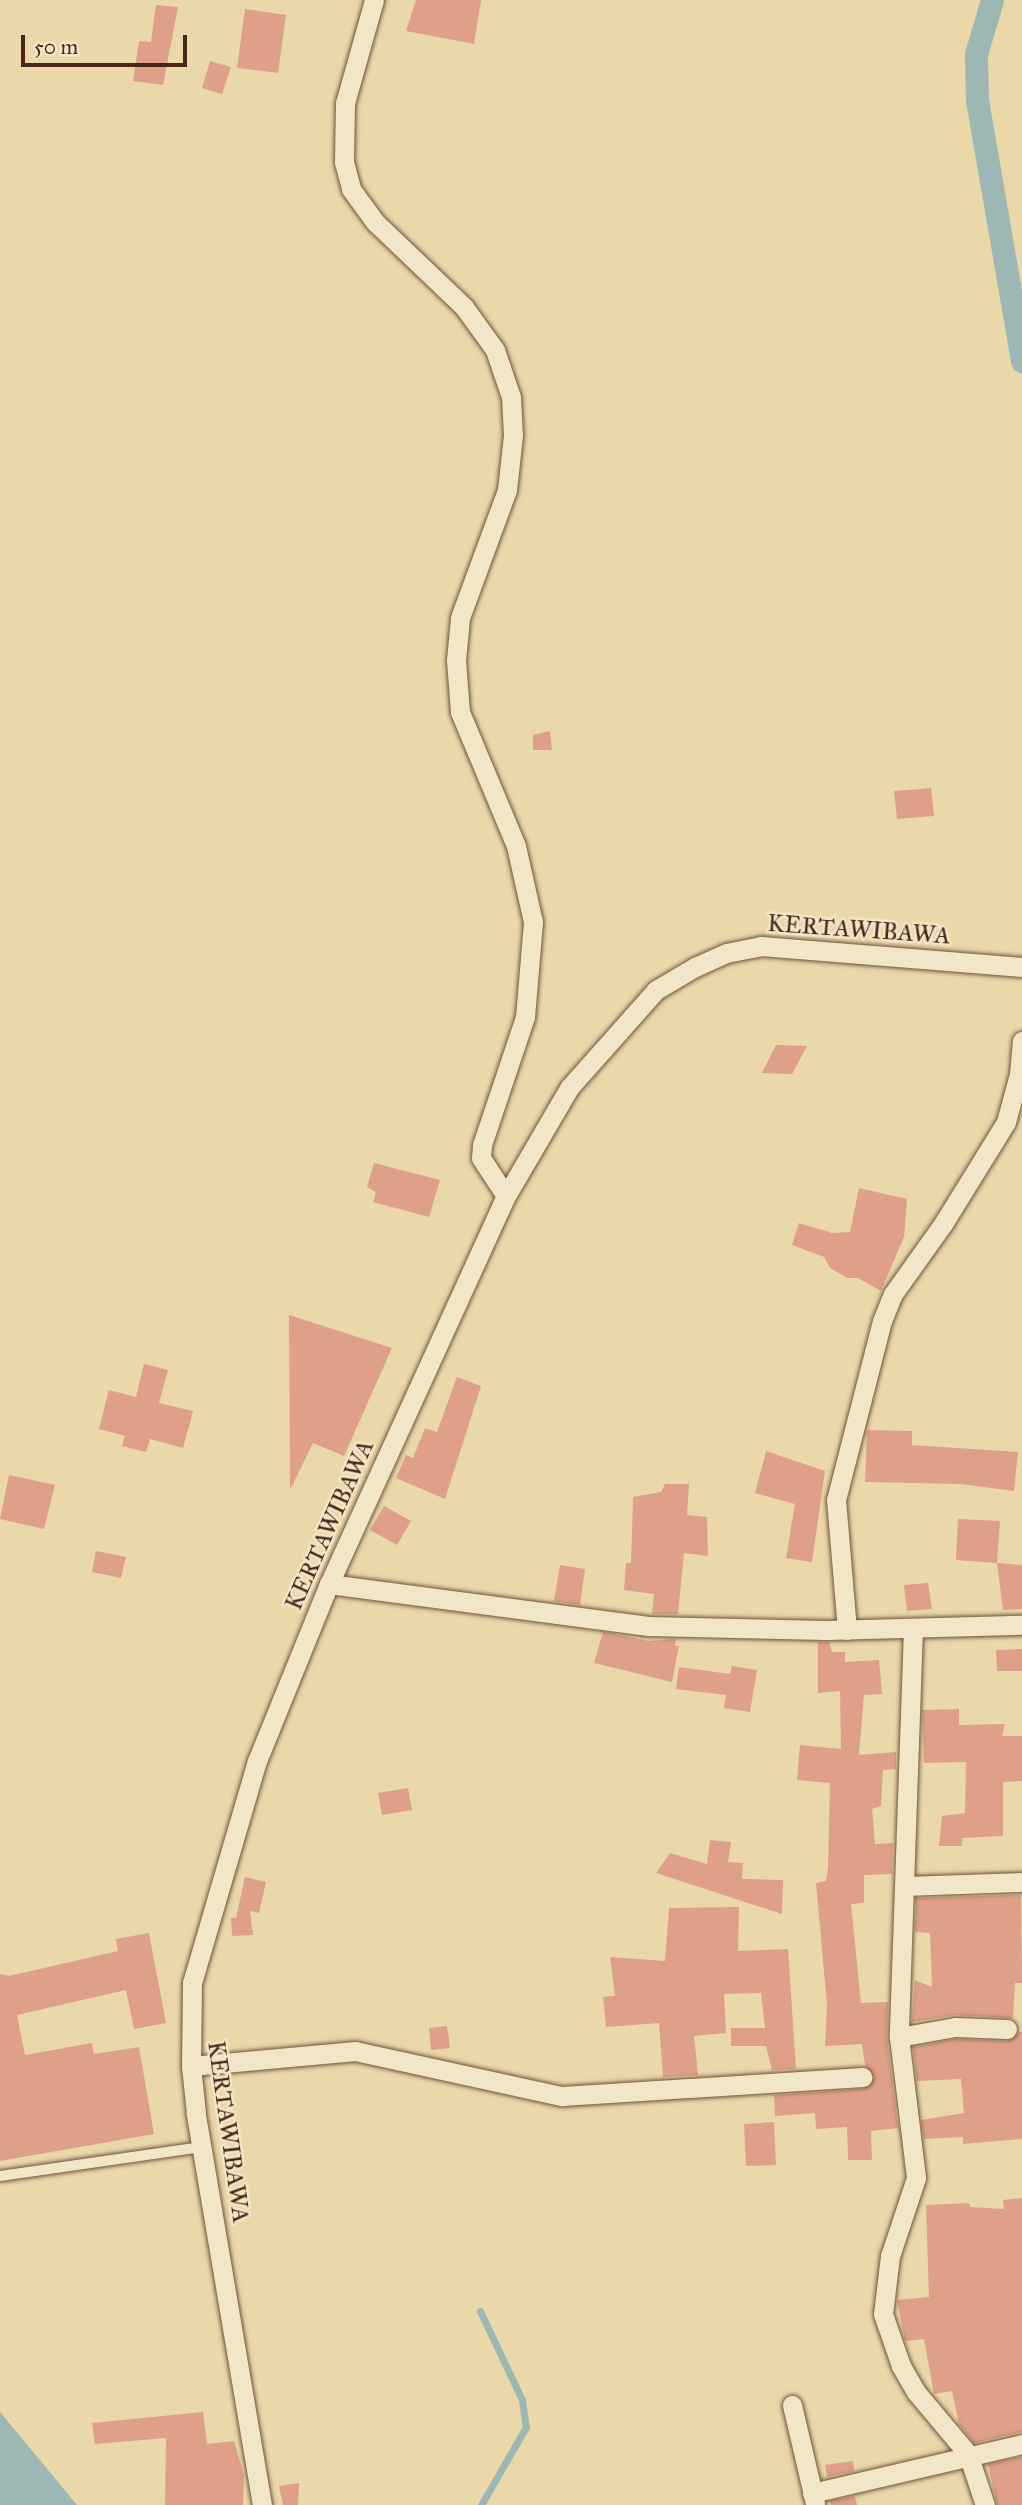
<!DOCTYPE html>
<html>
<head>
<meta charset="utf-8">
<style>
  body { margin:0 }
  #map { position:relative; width:1022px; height:2505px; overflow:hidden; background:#ead8a9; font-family:"IM FELL Great Primer",serif }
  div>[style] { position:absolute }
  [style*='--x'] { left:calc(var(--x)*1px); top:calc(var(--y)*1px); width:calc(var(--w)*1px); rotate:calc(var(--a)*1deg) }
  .water>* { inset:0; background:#9db7b4 }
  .stream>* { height:7px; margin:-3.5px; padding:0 3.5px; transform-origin:3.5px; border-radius:3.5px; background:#9db7b4 }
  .canal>* { height:23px; margin:-11.5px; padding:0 11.5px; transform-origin:11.5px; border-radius:11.5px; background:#9db7b4 }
  .building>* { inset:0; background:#dea088 }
  .roads { filter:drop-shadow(0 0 2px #71523c) drop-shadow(0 0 2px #71523c) }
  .service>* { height:10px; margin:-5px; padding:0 5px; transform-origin:5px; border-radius:5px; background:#f1e6c7 }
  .minor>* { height:19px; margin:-9.5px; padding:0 9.5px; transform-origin:9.5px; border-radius:9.5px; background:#f1e6c7 }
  span { translate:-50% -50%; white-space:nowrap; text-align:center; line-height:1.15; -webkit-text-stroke:5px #f1e6c7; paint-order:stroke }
  .street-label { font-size:24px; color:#492517 }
  .scale { position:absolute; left:21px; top:35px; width:166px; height:32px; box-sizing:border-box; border:4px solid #492517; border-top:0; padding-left:9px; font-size:21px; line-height:24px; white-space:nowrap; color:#492517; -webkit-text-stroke:5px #f1e6c7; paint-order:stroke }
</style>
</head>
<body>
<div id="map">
  <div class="water">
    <div style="clip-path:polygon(0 2412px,77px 2505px,0 2505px)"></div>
  </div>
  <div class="stream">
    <div style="--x:480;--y:2311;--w:98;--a:64.7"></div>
    <div style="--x:522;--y:2400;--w:27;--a:82"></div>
    <div style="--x:526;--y:2427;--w:90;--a:120"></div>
  </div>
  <div class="canal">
    <div style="--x:992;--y:0;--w:56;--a:106.5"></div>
    <div style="--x:976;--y:54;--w:46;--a:88.8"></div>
    <div style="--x:977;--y:100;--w:265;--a:80.2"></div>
  </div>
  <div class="building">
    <div style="clip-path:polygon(416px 0,481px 0,474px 44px,406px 31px)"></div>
    <div style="clip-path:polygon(156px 5px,178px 7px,163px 85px,133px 81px,139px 41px,151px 42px)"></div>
    <div style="clip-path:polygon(245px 9px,286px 15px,278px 73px,237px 68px)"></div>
    <div style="clip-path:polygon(210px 61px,231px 67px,222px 94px,202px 88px)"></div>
    <div style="clip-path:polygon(550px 731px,552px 750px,533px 750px,533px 735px)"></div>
    <div style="clip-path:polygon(931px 788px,934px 816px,897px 819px,894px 791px)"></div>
    <div style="clip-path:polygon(776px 1045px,807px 1046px,792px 1074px,762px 1073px)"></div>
    <div style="clip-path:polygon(374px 1163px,440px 1180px,429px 1217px,373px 1202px,376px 1192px,367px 1187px)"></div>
    <div style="clip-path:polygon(859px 1188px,907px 1199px,904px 1237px,881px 1291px,858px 1278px,847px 1278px,830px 1268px,824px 1257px,792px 1245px,799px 1223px,832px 1233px,850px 1232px)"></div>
    <div style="clip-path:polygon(289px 1315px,392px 1348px,344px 1456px,313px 1443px,290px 1490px)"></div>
    <div style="clip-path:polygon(144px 1364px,168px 1370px,159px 1403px,193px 1411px,183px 1448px,150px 1439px,146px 1452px,122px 1446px,125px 1436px,99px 1429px,109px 1390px,136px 1397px)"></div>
    <div style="clip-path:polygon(457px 1377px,481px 1386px,445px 1499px,396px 1478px,406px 1455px,413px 1458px,425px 1428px,437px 1432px)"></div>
    <div style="clip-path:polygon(867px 1430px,912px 1431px,912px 1445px,1018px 1452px,1014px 1491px,961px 1484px,865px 1482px)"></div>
    <div style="clip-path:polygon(766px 1451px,825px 1471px,812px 1562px,786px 1558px,795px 1504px,755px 1493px)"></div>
    <div style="clip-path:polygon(9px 1475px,55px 1485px,44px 1529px,0 1519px)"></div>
    <div style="clip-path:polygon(665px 1484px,689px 1484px,687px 1515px,707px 1517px,708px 1556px,684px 1553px,678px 1614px,652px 1614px,654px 1594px,624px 1590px,626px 1563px,631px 1563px,633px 1497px,661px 1492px)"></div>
    <div style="clip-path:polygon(384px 1506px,411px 1521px,397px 1545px,370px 1530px)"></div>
    <div style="clip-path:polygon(958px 1519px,1000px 1521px,997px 1563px,956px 1560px)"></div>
    <div style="clip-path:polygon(96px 1551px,126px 1557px,121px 1578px,92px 1572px)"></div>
    <div style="clip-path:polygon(997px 1563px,1022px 1565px,1022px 1609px,1003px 1610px)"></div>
    <div style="clip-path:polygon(560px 1565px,585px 1569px,580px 1605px,554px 1601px)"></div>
    <div style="clip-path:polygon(928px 1583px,932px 1609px,907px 1611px,904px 1585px)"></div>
    <div style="clip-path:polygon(603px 1632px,649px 1641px,676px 1639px,675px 1646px,679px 1646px,672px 1682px,594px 1663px)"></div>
    <div style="clip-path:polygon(818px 1642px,829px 1642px,832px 1652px,845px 1652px,845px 1662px,879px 1660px,882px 1694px,864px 1695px,859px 1755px,896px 1752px,896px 1769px,883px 1770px,881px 1806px,872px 1809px,875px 1844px,893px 1843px,892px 1874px,864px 1875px,864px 1903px,851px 1904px,861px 2003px,888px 2002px,887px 2038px,898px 2128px,871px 2131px,872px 2160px,848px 2160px,847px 2127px,816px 2129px,815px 2113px,775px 2116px,774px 2095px,863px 2089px,874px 2077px,865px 2065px,862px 2044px,825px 2046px,827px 2005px,816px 1883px,826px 1881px,828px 1868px,830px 1783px,797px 1780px,800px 1745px,841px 1749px,840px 1691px,818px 1693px)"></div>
    <div style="clip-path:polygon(1022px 1649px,1022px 1671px,997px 1671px,996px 1650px)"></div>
    <div style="clip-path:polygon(732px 1666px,757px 1670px,750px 1712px,724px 1708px,726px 1695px,676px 1689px,679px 1667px,730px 1674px)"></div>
    <div style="clip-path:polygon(959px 1709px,959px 1725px,1005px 1724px,1002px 1736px,1022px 1736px,1022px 1781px,1003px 1782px,1003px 1836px,962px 1838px,962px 1846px,939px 1846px,942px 1816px,965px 1813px,966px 1762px,924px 1763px,922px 1710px)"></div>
    <div style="clip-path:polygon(408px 1788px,412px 1810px,382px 1815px,378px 1793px)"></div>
    <div style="clip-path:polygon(710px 1840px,731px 1842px,728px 1862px,743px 1863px,742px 1879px,783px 1880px,782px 1914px,656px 1873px,670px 1853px,707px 1864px)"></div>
    <div style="clip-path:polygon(245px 1877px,266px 1882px,259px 1913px,250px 1911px,253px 1935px,232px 1936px,231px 1918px,236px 1918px)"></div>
    <div style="clip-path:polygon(1021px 1895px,1022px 1983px,1015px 1983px,1013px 2018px,955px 2015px,912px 2022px,915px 1980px,932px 1987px,930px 1933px,915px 1932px,916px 1898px)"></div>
    <div style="clip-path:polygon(739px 1907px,738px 1951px,788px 1949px,796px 2069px,772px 2070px,766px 2046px,731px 2046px,731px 2028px,765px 2028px,761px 1993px,724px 1994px,726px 2033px,694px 2036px,698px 2075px,663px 2077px,659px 2023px,606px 2027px,603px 1997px,615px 1996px,610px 1957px,665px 1961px,669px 1908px)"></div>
    <div style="clip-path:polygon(149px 1933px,166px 2023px,134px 2029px,126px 1990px,17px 2015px,25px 2055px,92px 2043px,94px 2054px,139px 2047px,154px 2134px,0 2161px,0 1974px,9px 1976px,118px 1951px,116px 1939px)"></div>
    <div style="clip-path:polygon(447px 2026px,450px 2048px,431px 2050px,429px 2028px)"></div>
    <div style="clip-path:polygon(1018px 2032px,1022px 2032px,1022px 2139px,963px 2144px,963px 2137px,924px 2139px,921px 2120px,964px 2113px,961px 2079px,917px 2081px,913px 2047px,956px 2039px,1007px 2041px)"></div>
    <div style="clip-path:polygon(774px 2122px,776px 2165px,746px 2166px,744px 2124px)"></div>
    <div style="clip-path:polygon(1022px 2198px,1022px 2432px,974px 2443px,959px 2424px,952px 2391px,934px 2394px,924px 2339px,905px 2341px,897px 2300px,929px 2297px,926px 2205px,969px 2203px,970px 2207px,1004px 2209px,1003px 2200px)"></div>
    <div style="clip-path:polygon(203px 2412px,207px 2444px,234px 2441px,244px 2475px,243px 2505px,165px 2505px,166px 2438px,95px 2444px,92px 2423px)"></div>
    <div style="clip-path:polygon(1022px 2457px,1022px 2505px,997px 2505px,988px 2464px)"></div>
    <div style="clip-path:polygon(853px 2461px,854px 2471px,827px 2477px,825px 2465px)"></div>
    <div style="clip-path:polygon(299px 2483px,298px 2505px,283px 2505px,279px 2486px)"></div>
    <div style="clip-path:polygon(855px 2496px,857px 2505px,831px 2505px,830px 2501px)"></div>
  </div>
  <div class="roads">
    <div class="service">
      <div style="--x:0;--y:2176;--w:204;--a:-8.2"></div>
    </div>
    <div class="minor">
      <div style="--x:374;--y:0;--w:107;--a:105.7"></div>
      <div style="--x:345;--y:103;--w:59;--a:91"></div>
      <div style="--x:344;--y:162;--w:28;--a:75"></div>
      <div style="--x:351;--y:189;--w:41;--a:54"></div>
      <div style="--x:375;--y:222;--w:123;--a:43.7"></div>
      <div style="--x:464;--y:307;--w:53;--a:54.2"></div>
      <div style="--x:495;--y:350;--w:50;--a:71.2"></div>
      <div style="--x:511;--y:397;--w:38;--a:87"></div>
      <div style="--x:513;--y:435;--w:55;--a:96.2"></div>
      <div style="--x:507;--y:490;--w:136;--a:110.2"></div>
      <div style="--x:460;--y:618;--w:42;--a:95.4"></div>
      <div style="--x:456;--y:660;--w:52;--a:85.6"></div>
      <div style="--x:460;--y:712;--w:145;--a:67.3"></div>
      <div style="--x:516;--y:846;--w:78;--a:77.4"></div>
      <div style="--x:533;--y:922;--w:95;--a:94.8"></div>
      <div style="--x:525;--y:1017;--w:135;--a:108.6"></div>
      <div style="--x:482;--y:1145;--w:13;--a:94"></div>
      <div style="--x:481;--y:1158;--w:45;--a:56.7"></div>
      <div style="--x:329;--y:1584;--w:322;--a:7.5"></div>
      <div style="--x:648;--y:1626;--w:177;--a:1.3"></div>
      <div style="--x:825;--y:1630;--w:197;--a:-1.5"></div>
      <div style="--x:913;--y:1628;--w:409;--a:92"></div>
      <div style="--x:899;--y:2037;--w:142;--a:83.1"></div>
      <div style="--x:916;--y:2178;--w:82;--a:108.4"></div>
      <div style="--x:890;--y:2256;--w:58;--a:96.9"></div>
      <div style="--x:883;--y:2314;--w:55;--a:70.9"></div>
      <div style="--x:901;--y:2366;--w:30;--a:60"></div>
      <div style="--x:916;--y:2392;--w:81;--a:50"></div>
      <div style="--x:968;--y:2454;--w:54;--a:71.6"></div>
      <div style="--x:847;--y:1630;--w:130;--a:-94.8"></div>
      <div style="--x:836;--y:1500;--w:185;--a:-75.6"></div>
      <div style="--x:882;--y:1321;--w:29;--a:-68"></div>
      <div style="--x:893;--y:1294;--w:86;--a:-54.5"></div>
      <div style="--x:943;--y:1224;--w:120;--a:-58.3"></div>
      <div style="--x:1006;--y:1122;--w:50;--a:-74.8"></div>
      <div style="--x:1019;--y:1074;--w:33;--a:-85"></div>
      <div style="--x:906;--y:1886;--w:116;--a:-2"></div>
      <div style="--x:899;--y:2037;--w:57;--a:-10.1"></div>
      <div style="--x:955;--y:2027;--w:52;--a:2.2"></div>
      <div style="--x:191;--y:2066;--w:165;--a:-5.2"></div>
      <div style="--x:355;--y:2051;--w:212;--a:12.3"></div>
      <div style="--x:562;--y:2096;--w:301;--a:-3.6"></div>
      <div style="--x:792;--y:2405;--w:101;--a:76.8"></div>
      <div style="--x:812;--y:2493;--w:216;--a:-13.1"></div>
      <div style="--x:262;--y:2505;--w:398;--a:-99.6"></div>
      <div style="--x:196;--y:2113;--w:47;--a:-96.1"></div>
      <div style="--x:191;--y:2066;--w:83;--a:-89.3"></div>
      <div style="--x:192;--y:1983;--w:231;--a:-73.7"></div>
      <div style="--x:257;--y:1761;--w:191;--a:-67.9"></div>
      <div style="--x:329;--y:1584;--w:426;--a:-65.5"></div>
      <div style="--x:506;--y:1196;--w:125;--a:-59.7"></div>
      <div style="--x:569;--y:1088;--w:131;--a:-48.4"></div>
      <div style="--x:656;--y:990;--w:45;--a:-30.5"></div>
      <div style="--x:695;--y:967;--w:34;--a:-24"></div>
      <div style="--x:726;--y:953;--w:36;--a:-11"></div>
      <div style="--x:761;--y:946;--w:262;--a:4.6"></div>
    </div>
  </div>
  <div class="street-label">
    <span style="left:859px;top:930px;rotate:4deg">KERTAWIBAWA</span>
    <span style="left:330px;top:1525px;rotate:-66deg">KERTAWIBAWA</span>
    <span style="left:228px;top:2132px;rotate:82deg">KERTAWIBAWA</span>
  </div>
  <div class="scale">50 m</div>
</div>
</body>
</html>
